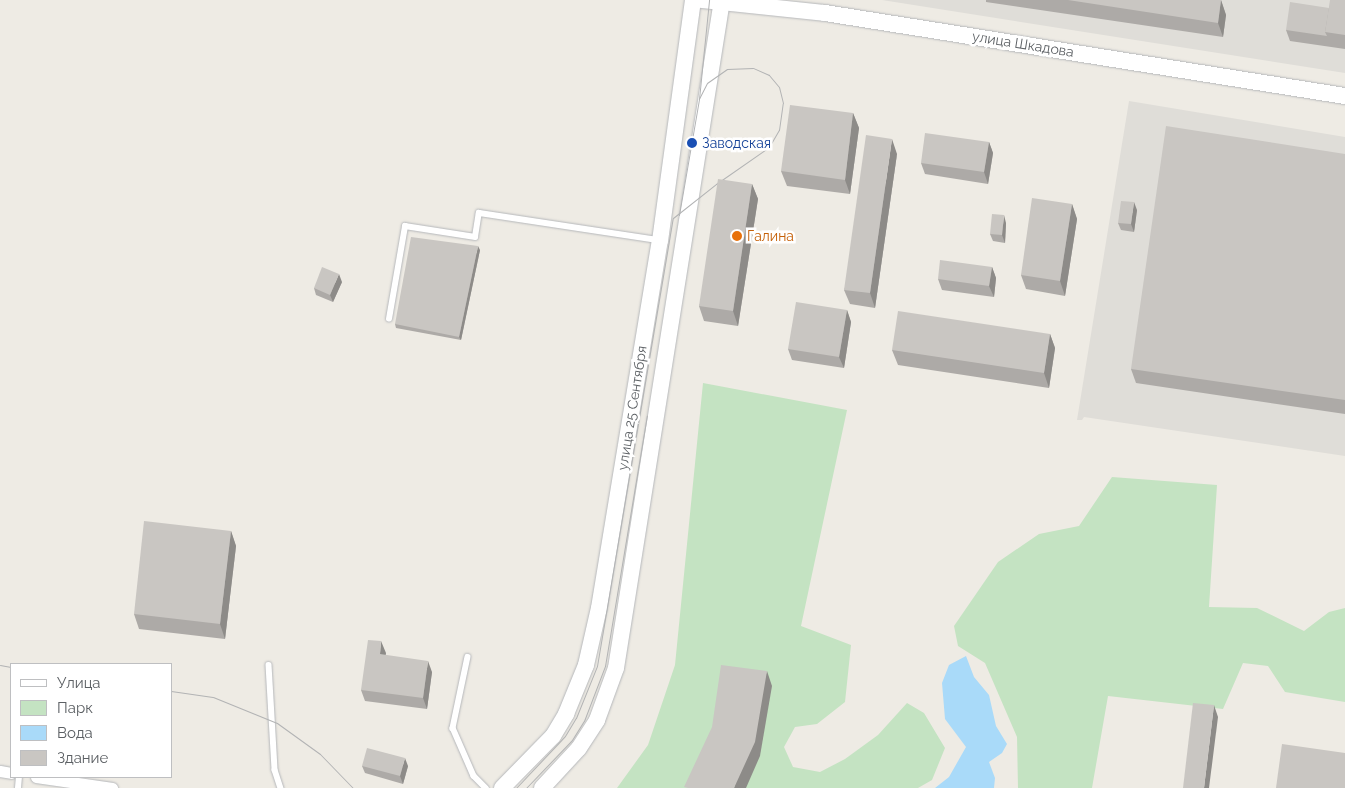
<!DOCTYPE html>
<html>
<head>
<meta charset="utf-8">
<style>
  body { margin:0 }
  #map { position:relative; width:1345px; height:788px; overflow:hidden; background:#eeebe4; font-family:Raleway,sans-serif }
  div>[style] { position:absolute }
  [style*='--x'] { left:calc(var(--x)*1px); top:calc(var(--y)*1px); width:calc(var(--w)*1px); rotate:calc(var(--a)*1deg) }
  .industrial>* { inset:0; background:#dfddd8 }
  .green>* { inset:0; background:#c4e3c2 }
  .water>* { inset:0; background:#a9daf9 }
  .roads { filter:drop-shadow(0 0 1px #b5b7ba) drop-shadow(0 0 1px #b5b7ba) }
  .lane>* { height:5.5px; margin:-2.75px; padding:0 2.75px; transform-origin:2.75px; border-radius:2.75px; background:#fff }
  .street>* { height:11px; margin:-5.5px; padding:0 5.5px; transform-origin:5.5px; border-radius:5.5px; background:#fff }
  .secondary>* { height:16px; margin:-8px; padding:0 8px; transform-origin:8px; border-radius:8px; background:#fff }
  .tram>* { height:1px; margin:-0.5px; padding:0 0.5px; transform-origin:0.5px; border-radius:0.5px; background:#b2b3b4 }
  .wall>* { inset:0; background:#adaaa7 }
  .shaded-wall>* { inset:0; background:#8d8b88 }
  .building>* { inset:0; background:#c9c6c2 }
  .dots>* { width:14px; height:14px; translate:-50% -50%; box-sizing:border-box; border:2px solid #fff; border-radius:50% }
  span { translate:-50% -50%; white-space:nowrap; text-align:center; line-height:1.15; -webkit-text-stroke:5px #fff; paint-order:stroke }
  .street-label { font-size:14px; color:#5c6064 }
  .transit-label { font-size:14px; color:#164399 }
  .left { translate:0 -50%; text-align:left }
  .food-label { font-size:14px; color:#c56008 }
  .legend { position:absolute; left:10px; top:663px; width:162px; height:115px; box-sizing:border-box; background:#fff; border:1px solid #bebfc1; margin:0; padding:6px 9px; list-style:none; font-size:15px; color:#5c6064 }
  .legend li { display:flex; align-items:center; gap:10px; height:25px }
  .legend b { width:25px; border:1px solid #bebfc1 }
</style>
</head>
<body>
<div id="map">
  <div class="industrial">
    <div style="clip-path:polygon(882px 0,1345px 0,1345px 73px)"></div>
    <div style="clip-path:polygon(1129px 101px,1345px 137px,1345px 456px,1084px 417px,1082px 420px,1077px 420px)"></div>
  </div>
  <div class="green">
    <div style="clip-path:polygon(703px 383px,847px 410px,801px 626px,851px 645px,845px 702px,817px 724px,795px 727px,784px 747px,793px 767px,820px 772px,845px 759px,878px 735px,907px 703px,924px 713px,945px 748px,932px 780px,918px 788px,617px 788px,648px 745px,675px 665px)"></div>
    <div style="clip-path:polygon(1112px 477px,1217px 485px,1209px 607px,1257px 608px,1304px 631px,1329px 612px,1345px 608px,1345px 702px,1285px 692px,1268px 666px,1243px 663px,1223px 709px,1108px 696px,1092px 788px,1018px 788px,1017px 737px,985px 663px,958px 646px,954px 626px,998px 562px,1039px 534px,1079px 526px)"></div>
  </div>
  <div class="water">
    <div style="clip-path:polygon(966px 656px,974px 677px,989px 695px,996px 726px,1007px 744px,1002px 753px,989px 762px,995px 778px,994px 788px,935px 788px,949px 777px,966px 747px,945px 719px,942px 683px,949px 665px)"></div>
  </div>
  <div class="roads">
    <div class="lane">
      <div style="--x:389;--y:319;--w:94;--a:-80.2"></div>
      <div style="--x:405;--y:226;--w:71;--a:8.9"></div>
      <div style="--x:475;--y:237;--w:24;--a:-81"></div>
      <div style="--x:479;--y:213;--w:181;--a:8.6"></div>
      <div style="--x:468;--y:657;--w:73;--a:101.9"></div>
      <div style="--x:453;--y:728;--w:52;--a:66.4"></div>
      <div style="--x:474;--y:776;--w:17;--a:45"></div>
      <div style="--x:269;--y:665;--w:105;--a:86.7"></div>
      <div style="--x:275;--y:770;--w:19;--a:72"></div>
      <div style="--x:18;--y:788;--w:11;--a:-85"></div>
    </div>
    <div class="street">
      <div style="--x:0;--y:771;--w:11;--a:10"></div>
      <div style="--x:36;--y:777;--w:77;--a:8.2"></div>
    </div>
    <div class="secondary">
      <div style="--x:701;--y:0;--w:125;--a:6"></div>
      <div style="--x:825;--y:13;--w:527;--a:9.07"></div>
      <div style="--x:502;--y:788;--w:73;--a:-45.6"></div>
      <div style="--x:553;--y:736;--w:26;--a:-59"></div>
      <div style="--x:566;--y:714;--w:53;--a:-67.8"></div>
      <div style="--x:586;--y:665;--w:58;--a:-77.2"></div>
      <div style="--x:599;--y:608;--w:372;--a:-80.6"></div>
      <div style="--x:660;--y:241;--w:243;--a:-82.2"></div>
      <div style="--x:542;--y:788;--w:54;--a:-47.2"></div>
      <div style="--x:579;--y:748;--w:33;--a:-57"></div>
      <div style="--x:597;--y:720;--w:55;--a:-69.9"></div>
      <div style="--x:616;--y:668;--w:676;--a:-80.98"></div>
    </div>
  </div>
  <div class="tram">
    <div style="--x:679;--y:215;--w:118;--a:-80.2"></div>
    <div style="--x:699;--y:99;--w:100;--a:-84.2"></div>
    <div style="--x:0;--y:665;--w:11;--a:10"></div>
    <div style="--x:171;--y:691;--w:42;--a:8.1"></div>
    <div style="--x:213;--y:697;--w:69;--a:22.1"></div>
    <div style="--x:277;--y:723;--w:53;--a:35.8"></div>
    <div style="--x:320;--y:754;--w:47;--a:45.9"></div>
    <div style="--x:516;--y:788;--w:71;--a:-46.7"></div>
    <div style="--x:565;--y:736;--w:21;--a:-59"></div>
    <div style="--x:576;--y:718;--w:56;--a:-68"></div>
    <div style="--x:597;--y:666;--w:454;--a:-80.4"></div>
    <div style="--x:673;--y:218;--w:55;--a:-38.3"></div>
    <div style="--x:716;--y:184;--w:65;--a:-34.9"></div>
    <div style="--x:769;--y:147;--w:20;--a:-60"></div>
    <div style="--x:779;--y:130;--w:27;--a:-82"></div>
    <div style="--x:783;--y:103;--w:16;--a:-104"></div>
    <div style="--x:779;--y:87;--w:16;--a:-130"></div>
    <div style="--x:769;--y:75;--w:17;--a:-156"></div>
    <div style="--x:753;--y:68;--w:26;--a:178"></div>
    <div style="--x:727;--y:69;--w:24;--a:145"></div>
    <div style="--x:707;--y:83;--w:18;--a:117"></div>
    <div style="--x:526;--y:788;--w:66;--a:-46.2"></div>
    <div style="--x:572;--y:740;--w:22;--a:-58"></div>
    <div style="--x:584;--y:721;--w:59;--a:-69.1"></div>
    <div style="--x:605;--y:666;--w:254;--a:-80.5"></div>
  </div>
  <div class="wall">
    <div style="clip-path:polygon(986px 0,1221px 0,1226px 15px,1223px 37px,986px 2px)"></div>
    <div style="clip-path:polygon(1345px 0,1345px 49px,1290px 41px,1286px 30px)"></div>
    <div style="clip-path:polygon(853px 113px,859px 128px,850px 194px,787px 186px,781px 171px)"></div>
    <div style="clip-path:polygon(989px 142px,993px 153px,988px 184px,925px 174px,921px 163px)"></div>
    <div style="clip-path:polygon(897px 154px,875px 308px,850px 304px,844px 290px)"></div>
    <div style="clip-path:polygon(1345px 154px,1345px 414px,1136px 383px,1131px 369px)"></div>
    <div style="clip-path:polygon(752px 184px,758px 199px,738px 326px,704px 321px,699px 306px)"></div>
    <div style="clip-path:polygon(1072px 204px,1077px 219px,1065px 296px,1026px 289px,1021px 275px)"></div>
    <div style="clip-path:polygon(1137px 210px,1134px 232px,1121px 230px,1118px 223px)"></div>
    <div style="clip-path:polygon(1006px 223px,1005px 243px,993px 241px,990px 234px)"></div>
    <div style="clip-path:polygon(480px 250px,461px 340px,396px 328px,395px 324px)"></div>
    <div style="clip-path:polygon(992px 267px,996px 278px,994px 297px,942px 290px,938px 279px)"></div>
    <div style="clip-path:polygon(342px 282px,333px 302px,316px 295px,314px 288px)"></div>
    <div style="clip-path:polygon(847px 310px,851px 322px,844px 368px,792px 360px,788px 349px)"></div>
    <div style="clip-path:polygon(1050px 334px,1055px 348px,1049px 388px,898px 365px,892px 350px)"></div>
    <div style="clip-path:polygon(231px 531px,236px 546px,225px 639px,139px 629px,134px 614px)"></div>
    <div style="clip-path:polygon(386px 653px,385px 655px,432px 672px,427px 709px,365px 701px,361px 690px)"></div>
    <div style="clip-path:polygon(362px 766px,408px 766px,403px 784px,365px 773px)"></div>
  </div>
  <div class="shaded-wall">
    <div style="clip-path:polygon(1221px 0,1226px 15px,1223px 37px,1218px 23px)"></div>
    <div style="clip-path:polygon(853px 113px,859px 128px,850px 194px,845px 180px)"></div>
    <div style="clip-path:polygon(892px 139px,897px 154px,875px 308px,870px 293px)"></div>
    <div style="clip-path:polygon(989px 142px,993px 153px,988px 184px,984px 172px)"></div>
    <div style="clip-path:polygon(752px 184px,758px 199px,738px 326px,733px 311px)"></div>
    <div style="clip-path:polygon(1134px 202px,1137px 210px,1134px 232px,1131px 224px)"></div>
    <div style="clip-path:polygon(1072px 204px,1077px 219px,1065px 296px,1060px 281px)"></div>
    <div style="clip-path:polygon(1004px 215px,1006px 223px,1005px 243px,1002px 235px)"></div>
    <div style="clip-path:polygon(478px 246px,480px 250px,461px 340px,459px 337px)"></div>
    <div style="clip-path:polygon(992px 267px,996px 278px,994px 297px,989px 286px)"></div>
    <div style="clip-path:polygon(339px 274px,342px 282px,333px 302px,330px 295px)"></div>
    <div style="clip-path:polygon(847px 310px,851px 322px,844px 368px,839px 357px)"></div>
    <div style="clip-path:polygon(1050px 334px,1055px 348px,1049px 388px,1044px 373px)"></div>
    <div style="clip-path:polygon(231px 531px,236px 546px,225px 639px,220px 624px)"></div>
    <div style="clip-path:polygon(381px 641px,386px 653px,384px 666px,380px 654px)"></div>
    <div style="clip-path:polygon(428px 661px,432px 672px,427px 709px,423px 698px)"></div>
    <div style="clip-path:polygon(767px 671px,772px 686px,760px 756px,746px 788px,734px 788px)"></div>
    <div style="clip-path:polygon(1214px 705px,1218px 717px,1209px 788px,1204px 788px)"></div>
    <div style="clip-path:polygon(405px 758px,408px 766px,403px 784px,400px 776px)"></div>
  </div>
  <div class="building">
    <div style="clip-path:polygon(1068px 0,1221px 0,1218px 23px)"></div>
    <div style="clip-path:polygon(1330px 0,1345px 0,1345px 35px,1325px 32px)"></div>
    <div style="clip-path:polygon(1290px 2px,1329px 8px,1325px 32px,1327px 36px,1286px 30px)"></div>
    <div style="clip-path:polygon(790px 105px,853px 113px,845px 180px,781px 171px)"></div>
    <div style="clip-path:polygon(1166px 126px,1345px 154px,1345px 400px,1131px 369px)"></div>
    <div style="clip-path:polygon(925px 133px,989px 142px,984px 172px,921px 163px)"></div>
    <div style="clip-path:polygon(866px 135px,892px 139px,870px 293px,844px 290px)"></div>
    <div style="clip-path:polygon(718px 179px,752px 184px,733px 311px,699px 306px)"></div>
    <div style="clip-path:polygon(1032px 198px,1072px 204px,1060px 281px,1021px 275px)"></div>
    <div style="clip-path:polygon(1121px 201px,1134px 202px,1131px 224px,1118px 223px)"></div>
    <div style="clip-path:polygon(992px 214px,1004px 215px,1002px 235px,990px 234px)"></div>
    <div style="clip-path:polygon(411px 237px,478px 246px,459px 337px,395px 324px)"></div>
    <div style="clip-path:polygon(940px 260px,992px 267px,989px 286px,938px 279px)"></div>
    <div style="clip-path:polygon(322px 267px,339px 274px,330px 295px,314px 288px)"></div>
    <div style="clip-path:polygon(796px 302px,847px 310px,839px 357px,788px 349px)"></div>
    <div style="clip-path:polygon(898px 311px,1050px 334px,1044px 373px,892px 350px)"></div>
    <div style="clip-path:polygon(144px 521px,231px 531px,220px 624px,134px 614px)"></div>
    <div style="clip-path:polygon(368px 640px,381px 641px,380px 654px,428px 661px,423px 698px,361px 690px)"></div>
    <div style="clip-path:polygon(721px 665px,767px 671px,755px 742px,734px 788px,688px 788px,684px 787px,712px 727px)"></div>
    <div style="clip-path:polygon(1193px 703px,1214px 705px,1204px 788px,1183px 788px)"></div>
    <div style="clip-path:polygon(1282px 744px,1345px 753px,1345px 788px,1276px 788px)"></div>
    <div style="clip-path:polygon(367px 748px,405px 758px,400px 776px,362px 766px)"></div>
  </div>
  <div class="dots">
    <div style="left:692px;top:143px;background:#1a4fb4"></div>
    <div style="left:737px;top:236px;background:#e8710a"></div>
  </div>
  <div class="street-label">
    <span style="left:1023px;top:44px;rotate:9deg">улица Шкадова</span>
    <span style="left:632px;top:408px;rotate:-81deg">улица 25 Сентября</span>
  </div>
  <div class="transit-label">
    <span class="left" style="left:702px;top:143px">Заводская</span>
  </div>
  <div class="food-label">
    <span class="left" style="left:747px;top:236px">Галина</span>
  </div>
  <ul class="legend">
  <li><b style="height:6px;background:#fff"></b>Улица</li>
  <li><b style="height:14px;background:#c4e3c2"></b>Парк</li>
  <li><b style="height:14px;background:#a9daf9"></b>Вода</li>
  <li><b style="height:14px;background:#c9c6c2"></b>Здание</li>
  </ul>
</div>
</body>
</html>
